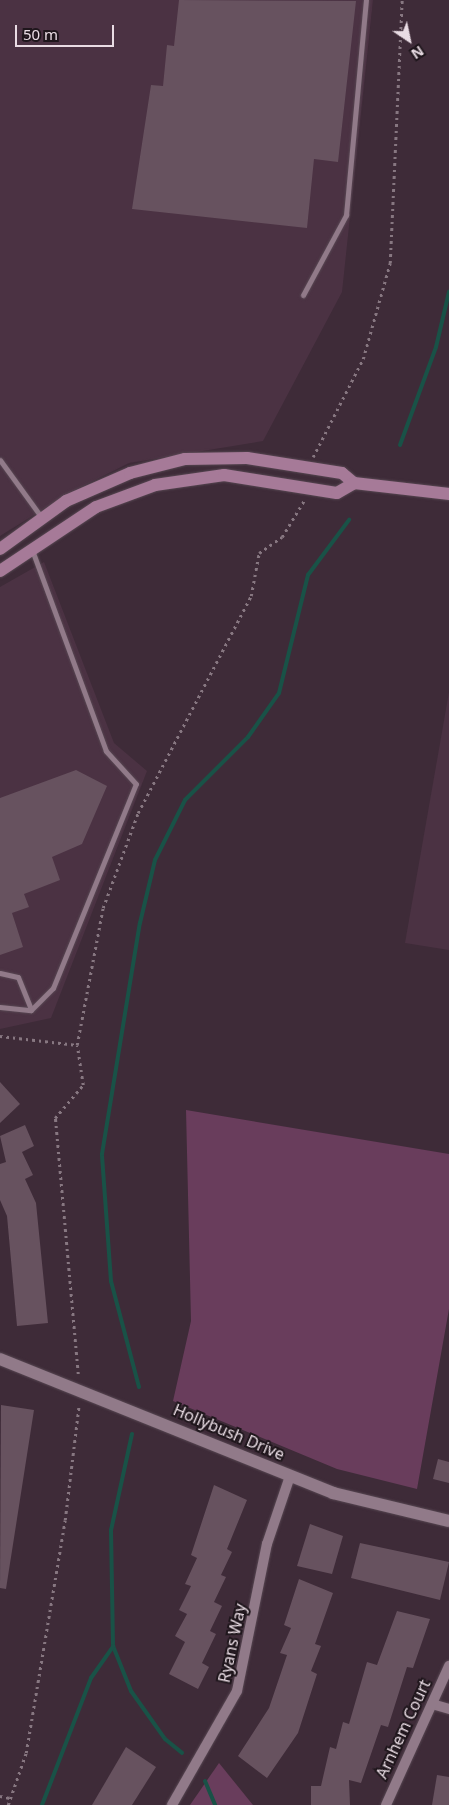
<!DOCTYPE html>
<html>
<head>
<meta charset="utf-8">
<style>
  body { margin:0 }
  #map { position:relative; width:449px; height:1805px; overflow:hidden; background:#3e2b38; font-family:"Noto Sans",sans-serif }
  div>[style] { position:absolute }
  [style*='--x'] { left:calc(var(--x)*1px); top:calc(var(--y)*1px); width:calc(var(--w)*1px); rotate:calc(var(--a)*1deg) }
  .built>* { inset:0; background:#4b3243 }
  .green>* { inset:0; background:#693d5c }
  .stream>* { height:4px; margin:-2px; padding:0 2px; transform-origin:2px; border-radius:2px; background:#195247 }
  .building>* { inset:0; background:#67525f }
  .path>* { height:2.5px; margin-top:-1.25px; transform-origin:0; background:repeating-linear-gradient(90deg,#877781 0 2.5px,transparent 0 6.5px) }
  .roads { filter:drop-shadow(0 0 1px #574752) drop-shadow(0 0 1px #574752) }
  .service>* { height:5px; margin:-2.5px; padding:0 2.5px; transform-origin:2.5px; border-radius:2.5px; background:#917a89 }
  .minor>* { height:10px; margin:-5px; padding:0 5px; transform-origin:5px; border-radius:5px; background:#917a89 }
  .tertiary>* { height:12px; margin:-6px; padding:0 6px; transform-origin:6px; border-radius:6px; background:#917a89 }
  .secondary>* { height:12px; margin:-6px; padding:0 6px; transform-origin:6px; border-radius:6px; background:#a67a98 }
  span { translate:-50% -50%; white-space:nowrap; text-align:center; line-height:1.15; -webkit-text-stroke:4px #1f161c; paint-order:stroke }
  .street-label { font-size:16px; color:#e9dce4 }
  .north { position:absolute; left:384px; top:15px; width:50px; height:50px; -webkit-text-stroke:4px #1f161c; paint-order:stroke; rotate:146deg; font-size:14px; font-weight:700; line-height:20px; text-align:center; color:#e9dce4 }
  .north::after { content:''; display:block; margin:auto; width:18px; height:22px; background:#e9dce4; clip-path:polygon(50% 0,100% 100%,50% 72%,0 100%) }
  .scale { position:absolute; left:15px; top:25px; width:99px; height:22px; box-sizing:border-box; border:2px solid #e9dce4; border-top:0; padding-left:6px; font-size:15px; line-height:18px; white-space:nowrap; color:#e9dce4; -webkit-text-stroke:4px #1f161c; paint-order:stroke }
</style>
</head>
<body>
<div id="map">
  <div class="built">
    <div style="clip-path:polygon(0 0,373px 0,342px 292px,263px 441px,129px 463px,71px 492px,0 536px)"></div>
    <div style="clip-path:polygon(44px 562px,114px 743px,147px 771px,51px 1018px,0 1029px,0 587px)"></div>
    <div style="clip-path:polygon(449px 692px,449px 950px,405px 943px)"></div>
  </div>
  <div class="green">
    <div style="clip-path:polygon(186px 1110px,449px 1154px,449px 1309px,417px 1489px,337px 1469px,173px 1401px,191px 1321px)"></div>
    <div style="clip-path:polygon(219px 1763px,253px 1805px,190px 1805px)"></div>
  </div>
  <div class="stream">
    <div style="--x:400;--y:445;--w:104;--a:-69.8"></div>
    <div style="--x:436;--y:347;--w:57;--a:-76.7"></div>
    <div style="--x:139;--y:1387;--w:110;--a:-104.8"></div>
    <div style="--x:111;--y:1281;--w:127;--a:-94.1"></div>
    <div style="--x:102;--y:1154;--w:234;--a:-80.7"></div>
    <div style="--x:140;--y:923;--w:65;--a:-76.6"></div>
    <div style="--x:155;--y:860;--w:67;--a:-63.4"></div>
    <div style="--x:185;--y:800;--w:89;--a:-45"></div>
    <div style="--x:248;--y:737;--w:54;--a:-54.8"></div>
    <div style="--x:279;--y:693;--w:122;--a:-76.2"></div>
    <div style="--x:308;--y:575;--w:69;--a:-53.3"></div>
    <div style="--x:132;--y:1434;--w:98;--a:102.3"></div>
    <div style="--x:111;--y:1530;--w:116;--a:89"></div>
    <div style="--x:113;--y:1646;--w:48;--a:68.2"></div>
    <div style="--x:131;--y:1691;--w:59;--a:54.7"></div>
    <div style="--x:165;--y:1739;--w:22;--a:39"></div>
    <div style="--x:205;--y:1781;--w:26;--a:67"></div>
    <div style="--x:42;--y:1805;--w:136;--a:-68.9"></div>
    <div style="--x:91;--y:1678;--w:39;--a:-55"></div>
  </div>
  <div class="building">
    <div style="clip-path:polygon(179px 0,356px 1px,338px 162px,314px 159px,307px 228px,132px 209px,151px 85px,163px 86px,167px 45px,174px 46px)"></div>
    <div style="clip-path:polygon(76px 770px,107px 786px,82px 844px,52px 857px,60px 880px,24px 894px,29px 907px,12px 913px,23px 947px,0 955px,0 798px)"></div>
    <div style="clip-path:polygon(0 1082px,20px 1104px,0 1123px)"></div>
    <div style="clip-path:polygon(25px 1125px,34px 1146px,22px 1152px,33px 1175px,25px 1179px,36px 1203px,48px 1323px,17px 1326px,7px 1216px,0 1200px,0 1164px,6px 1162px,0 1136px)"></div>
    <div style="clip-path:polygon(1px 1405px,34px 1410px,6px 1589px,0 1588px)"></div>
    <div style="clip-path:polygon(438px 1459px,449px 1462px,449px 1483px,433px 1479px)"></div>
    <div style="clip-path:polygon(214px 1485px,247px 1500px,227px 1549px,232px 1552px,221px 1575px,226px 1577px,214px 1602px,222px 1606px,210px 1631px,216px 1634px,202px 1663px,209px 1667px,198px 1689px,169px 1674px,185px 1642px,175px 1636px,187px 1614px,179px 1610px,191px 1586px,185px 1584px,197px 1558px,191px 1555px)"></div>
    <div style="clip-path:polygon(310px 1524px,343px 1536px,332px 1574px,297px 1566px)"></div>
    <div style="clip-path:polygon(360px 1543px,449px 1562px,440px 1600px,351px 1578px)"></div>
    <div style="clip-path:polygon(299px 1579px,333px 1593px,315px 1644px,321px 1646px,311px 1671px,317px 1674px,298px 1733px,267px 1778px,238px 1756px,269px 1708px,287px 1655px,280px 1653px,291px 1628px,284px 1625px)"></div>
    <div style="clip-path:polygon(397px 1611px,430px 1619px,413px 1668px,407px 1667px,388px 1727px,381px 1725px,361px 1783px,349px 1780px,350px 1805px,311px 1805px,311px 1786px,321px 1786px,330px 1747px,336px 1749px,343px 1722px,349px 1724px,367px 1662px,377px 1665px)"></div>
    <div style="clip-path:polygon(126px 1747px,156px 1767px,132px 1805px,92px 1805px)"></div>
    <div style="clip-path:polygon(437px 1775px,449px 1777px,449px 1805px,432px 1805px)"></div>
  </div>
  <div class="path">
    <div style="--x:313;--y:457;--w:110;--a:-63"></div>
    <div style="--x:363;--y:359;--w:100;--a:-74.3"></div>
    <div style="--x:390;--y:263;--w:263;--a:-87.4"></div>
    <div style="--x:0;--y:1036;--w:78;--a:6.7"></div>
    <div style="--x:78;--y:1374;--w:257;--a:-95.1"></div>
    <div style="--x:55;--y:1118;--w:43;--a:-49.7"></div>
    <div style="--x:83;--y:1085;--w:40;--a:-98.5"></div>
    <div style="--x:77;--y:1045;--w:139;--a:-79.3"></div>
    <div style="--x:103;--y:908;--w:101;--a:-69.8"></div>
    <div style="--x:138;--y:813;--w:245;--a:-62.5"></div>
    <div style="--x:251;--y:596;--w:44;--a:-79.5"></div>
    <div style="--x:259;--y:553;--w:28;--a:-35"></div>
    <div style="--x:282;--y:537;--w:44;--a:-58.8"></div>
    <div style="--x:0;--y:1796;--w:10;--a:11"></div>
    <div style="--x:8;--y:1805;--w:55;--a:-70.9"></div>
    <div style="--x:26;--y:1753;--w:236;--a:-80.5"></div>
    <div style="--x:65;--y:1520;--w:117;--a:-83.1"></div>
  </div>
  <div class="roads">
    <div class="service">
      <div style="--x:303;--y:295;--w:91;--a:-61.7"></div>
      <div style="--x:346;--y:215;--w:216;--a:-84.7"></div>
      <div style="--x:0;--y:460;--w:72;--a:54.1"></div>
      <div style="--x:0;--y:973;--w:18;--a:13"></div>
      <div style="--x:18;--y:977;--w:35;--a:68"></div>
      <div style="--x:0;--y:1007;--w:31;--a:6"></div>
      <div style="--x:31;--y:1010;--w:31;--a:-45"></div>
      <div style="--x:53;--y:988;--w:220;--a:-67.9"></div>
      <div style="--x:136;--y:784;--w:45;--a:-132.3"></div>
      <div style="--x:106;--y:751;--w:214;--a:-110.2"></div>
    </div>
    <div class="minor">
      <div style="--x:432;--y:1704;--w:18;--a:16"></div>
      <div style="--x:172;--y:1805;--w:131;--a:-60.3"></div>
      <div style="--x:237;--y:1691;--w:150;--a:-78.5"></div>
      <div style="--x:267;--y:1544;--w:72;--a:-71.3"></div>
      <div style="--x:386;--y:1805;--w:153;--a:-65.6"></div>
    </div>
    <div class="tertiary">
      <div style="--x:0;--y:1359;--w:359;--a:21.9"></div>
      <div style="--x:333;--y:1493;--w:119;--a:13.6"></div>
    </div>
    <div class="secondary">
      <div style="--x:0;--y:549;--w:82;--a:-36"></div>
      <div style="--x:66;--y:501;--w:70;--a:-23.6"></div>
      <div style="--x:130;--y:473;--w:57;--a:-14.3"></div>
      <div style="--x:185;--y:459;--w:62;--a:-0.9"></div>
      <div style="--x:247;--y:458;--w:96;--a:9"></div>
      <div style="--x:342;--y:473;--w:16;--a:40"></div>
      <div style="--x:354;--y:483;--w:96;--a:6.6"></div>
      <div style="--x:0;--y:571;--w:115;--a:-33.7"></div>
      <div style="--x:96;--y:507;--w:63;--a:-20.4"></div>
      <div style="--x:155;--y:485;--w:70;--a:-8.2"></div>
      <div style="--x:224;--y:475;--w:114;--a:9.1"></div>
      <div style="--x:337;--y:493;--w:20;--a:-30"></div>
    </div>
  </div>
  <div class="street-label">
    <span style="left:229px;top:1432px;rotate:23deg">Hollybush Drive</span>
    <span style="left:232px;top:1643px;rotate:-78deg">Ryans Way</span>
    <span style="left:403px;top:1729px;rotate:-65deg">Arnhem Court</span>
  </div>
  <div class="north">N</div>
  <div class="scale">50 m</div>
</div>
</body>
</html>
